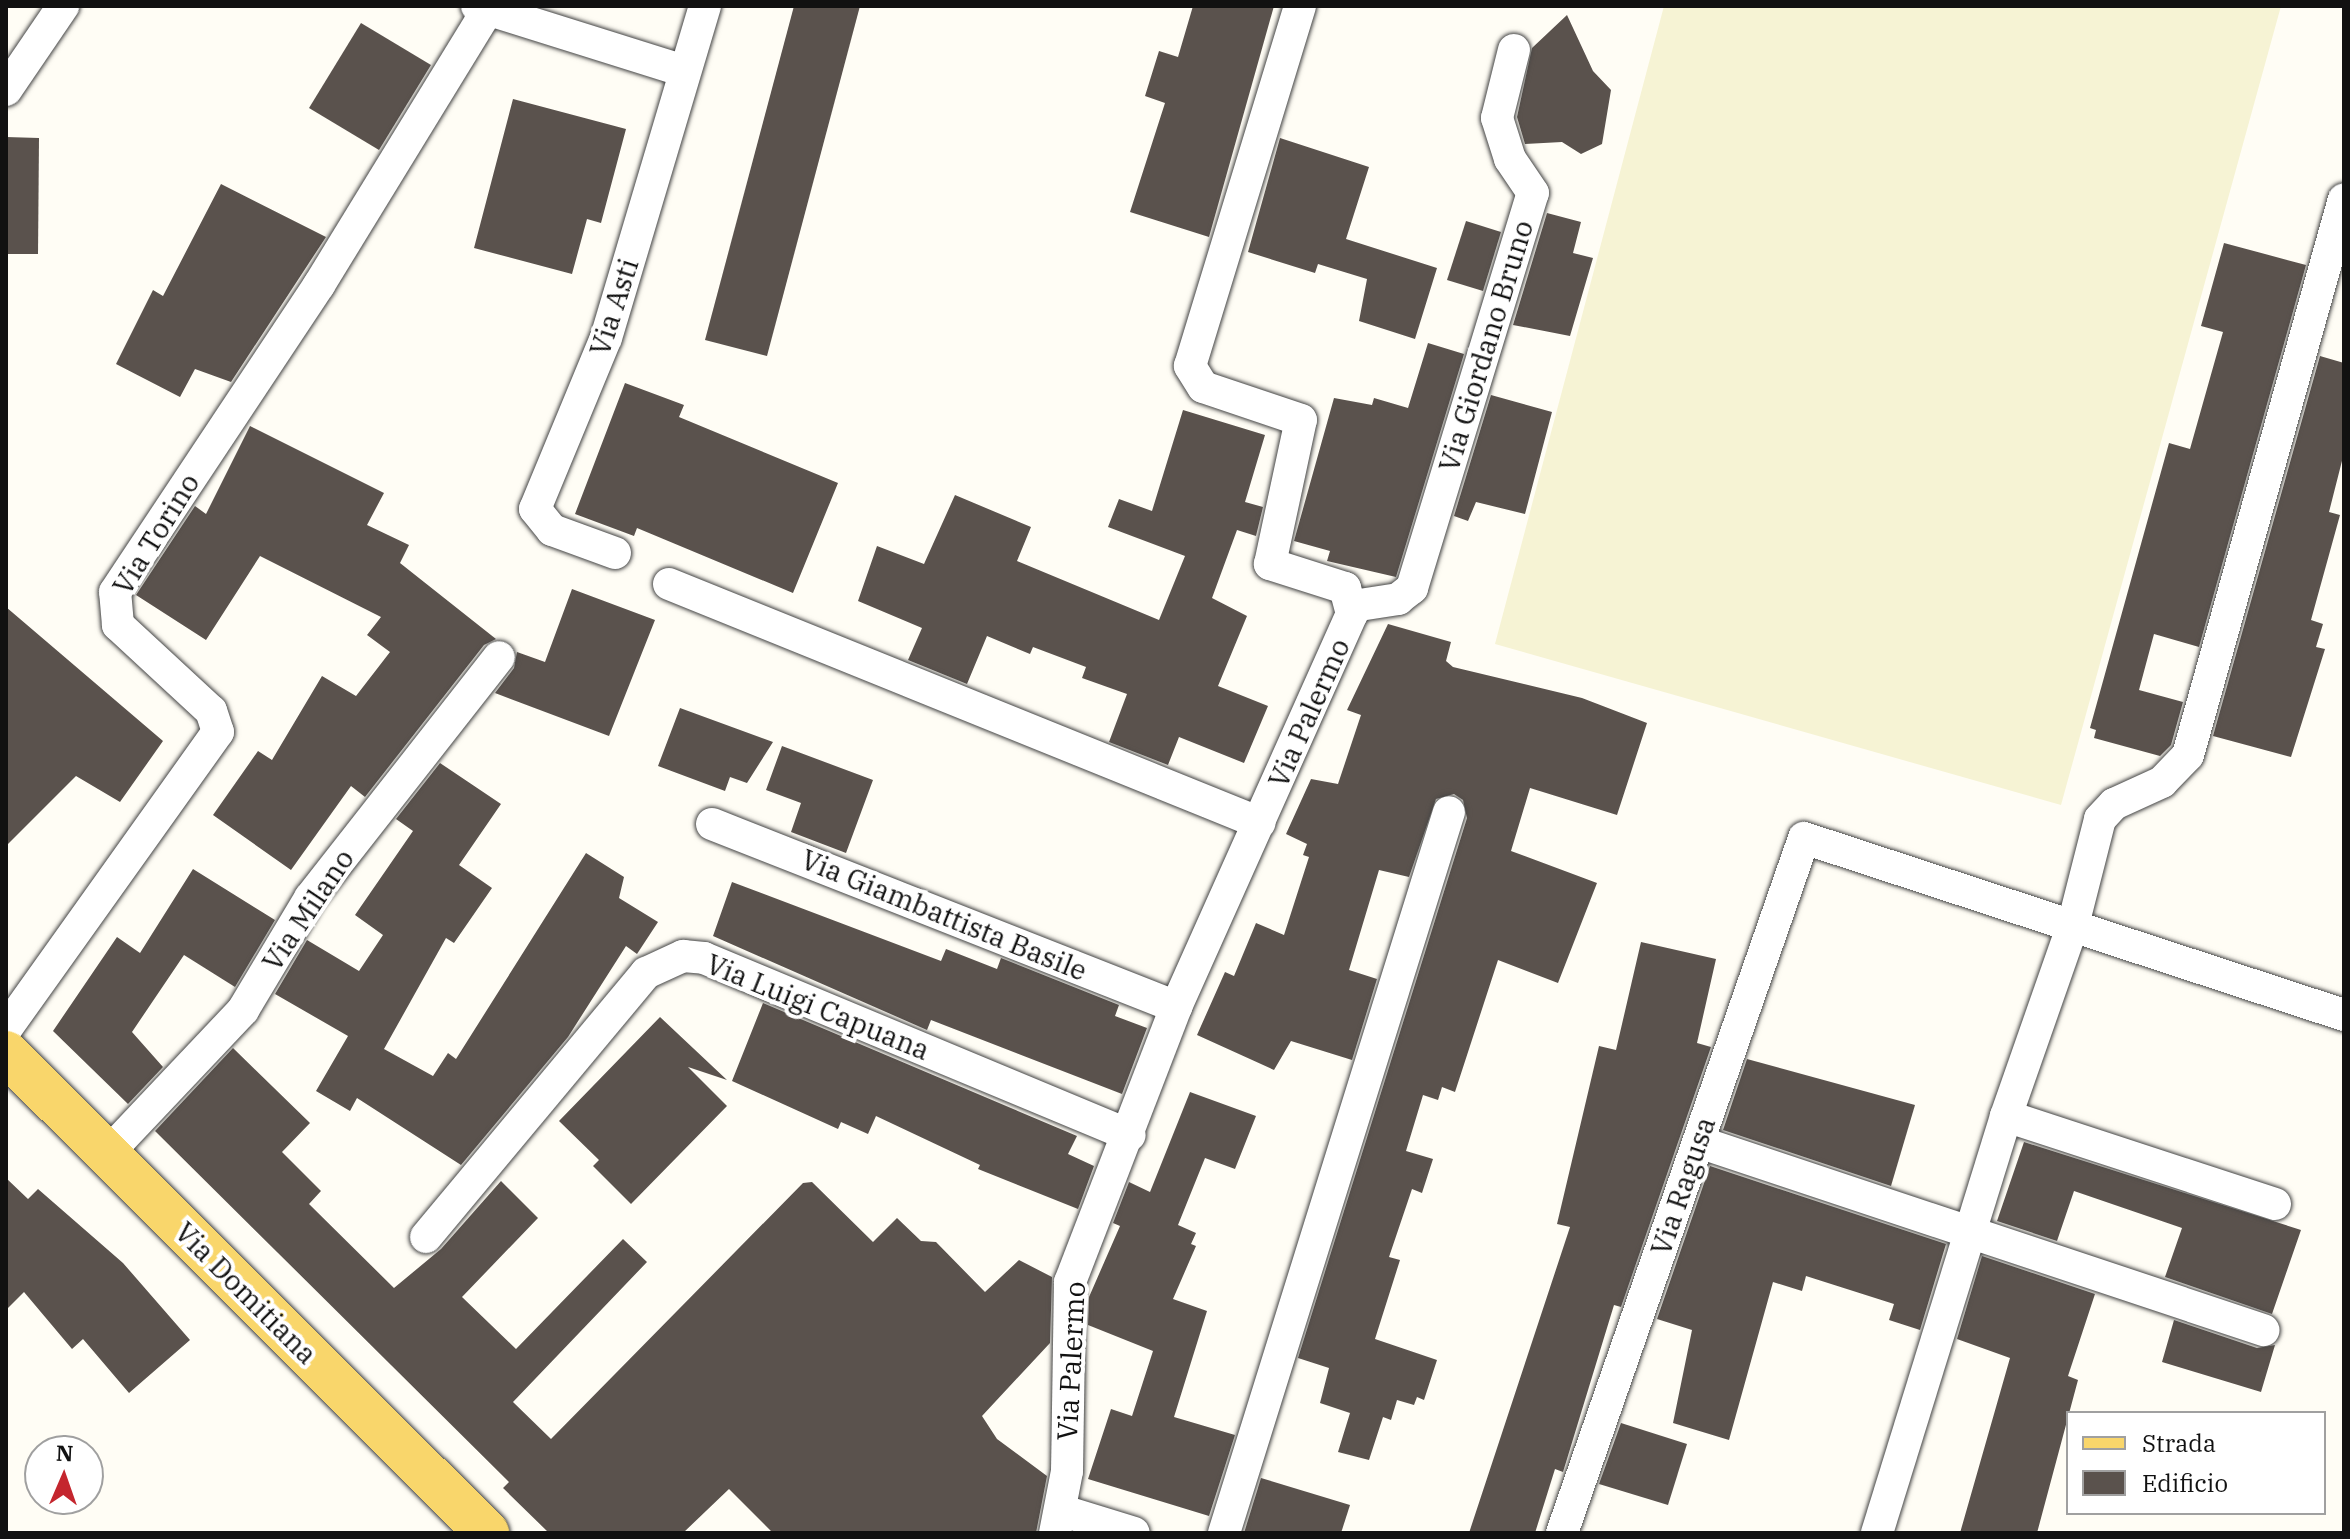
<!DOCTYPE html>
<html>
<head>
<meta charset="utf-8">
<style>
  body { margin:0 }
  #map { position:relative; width:2350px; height:1539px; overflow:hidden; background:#fffdf5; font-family:"IBM Plex Serif",serif }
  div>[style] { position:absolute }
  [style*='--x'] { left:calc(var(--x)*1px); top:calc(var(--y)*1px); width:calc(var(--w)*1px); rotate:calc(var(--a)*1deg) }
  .farmland>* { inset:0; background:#f6f3d4 }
  .building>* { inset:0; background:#5a524d }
  .roads { filter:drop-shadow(0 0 2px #444) drop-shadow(0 0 2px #444) }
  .street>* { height:32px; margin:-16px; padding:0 16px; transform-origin:16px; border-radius:16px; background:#fff }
  .primary>* { height:44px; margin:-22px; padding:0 22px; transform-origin:22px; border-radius:22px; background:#f9d66b }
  span { translate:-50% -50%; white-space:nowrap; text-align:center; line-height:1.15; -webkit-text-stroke:8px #fff; paint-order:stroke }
  .street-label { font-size:28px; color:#111 }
  .frame { position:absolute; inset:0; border:8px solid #111; pointer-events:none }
  .legend { position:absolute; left:2066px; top:1411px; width:260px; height:104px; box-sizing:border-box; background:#fff; border:2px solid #a0a0a0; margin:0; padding:10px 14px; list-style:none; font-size:24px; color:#111 }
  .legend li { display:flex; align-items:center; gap:16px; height:40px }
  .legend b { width:40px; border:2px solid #a0a0a0 }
  .north { position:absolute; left:24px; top:1435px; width:80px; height:80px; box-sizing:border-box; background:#fff; border:2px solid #a0a0a0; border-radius:50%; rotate:2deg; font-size:22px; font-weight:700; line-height:32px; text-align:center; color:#111 }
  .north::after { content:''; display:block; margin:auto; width:28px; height:36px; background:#c4262e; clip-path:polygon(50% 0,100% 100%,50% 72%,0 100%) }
</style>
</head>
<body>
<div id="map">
  <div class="farmland">
    <div style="clip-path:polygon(1664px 6px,2281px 6px,2061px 805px,1495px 644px)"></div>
  </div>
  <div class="building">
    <div style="clip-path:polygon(794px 6px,860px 6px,767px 356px,705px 340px)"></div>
    <div style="clip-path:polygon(1193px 6px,1274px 6px,1209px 237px,1130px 212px,1165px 103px,1145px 96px,1159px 51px,1178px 57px)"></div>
    <div style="clip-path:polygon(1567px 15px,1593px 71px,1611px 90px,1602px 144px,1581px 154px,1562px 142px,1525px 144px,1517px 117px,1532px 48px)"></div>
    <div style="clip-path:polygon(361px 23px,431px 65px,379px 150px,309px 108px)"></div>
    <div style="clip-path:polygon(513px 99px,626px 129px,601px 223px,587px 219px,572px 274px,474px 248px)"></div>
    <div style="clip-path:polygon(6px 137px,39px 138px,38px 254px,6px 254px)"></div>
    <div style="clip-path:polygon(1280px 138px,1369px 167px,1346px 239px,1437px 268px,1415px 339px,1359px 321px,1367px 279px,1318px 264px,1315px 273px,1248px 252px)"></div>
    <div style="clip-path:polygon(221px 184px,326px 237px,231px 382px,195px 369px,180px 397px,116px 364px,153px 290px,163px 296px)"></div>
    <div style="clip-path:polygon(1547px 213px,1581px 222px,1573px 253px,1593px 258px,1570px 336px,1513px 325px)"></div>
    <div style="clip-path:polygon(1466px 221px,1501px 232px,1483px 291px,1447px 280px)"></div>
    <div style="clip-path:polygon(2224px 243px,2306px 265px,2199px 647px,2154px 634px,2139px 690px,2183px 702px,2171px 745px,2160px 756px,2094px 738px,2096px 730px,2090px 728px,2169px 443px,2190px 449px,2223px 332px,2201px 326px)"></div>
    <div style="clip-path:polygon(1428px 343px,1464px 354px,1396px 577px,1327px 561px,1330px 551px,1294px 541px,1334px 398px,1372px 405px,1374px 398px,1408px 408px)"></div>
    <div style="clip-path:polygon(2320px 356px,2344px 363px,2344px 453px,2329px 512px,2340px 515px,2311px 620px,2323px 624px,2316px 647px,2325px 649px,2291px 757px,2213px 736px)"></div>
    <div style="clip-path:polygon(625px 383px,684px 405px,679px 417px,838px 483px,793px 593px,637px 528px,634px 536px,575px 514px)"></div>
    <div style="clip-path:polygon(1491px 395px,1552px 412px,1525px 514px,1476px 502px,1468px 521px,1454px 516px)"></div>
    <div style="clip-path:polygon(1183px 410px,1265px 435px,1245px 502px,1263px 507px,1256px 536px,1237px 530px,1212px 598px,1247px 616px,1218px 686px,1268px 706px,1244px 763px,1179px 737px,1168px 765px,1109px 742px,1127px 694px,1082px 678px,1086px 667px,1033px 647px,1030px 654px,987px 636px,967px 684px,908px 660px,922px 628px,858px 601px,877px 546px,924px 564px,955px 495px,1031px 527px,1017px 561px,1159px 620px,1185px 556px,1108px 527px,1119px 499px,1152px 511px)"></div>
    <div style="clip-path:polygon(250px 426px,384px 493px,367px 525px,409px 545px,400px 563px,496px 639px,484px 645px,365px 797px,351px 786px,291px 870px,213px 815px,258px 751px,272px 760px,322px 676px,356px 696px,390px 652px,367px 635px,381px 617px,260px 556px,206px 640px,136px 595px,195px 506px,206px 514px)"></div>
    <div style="clip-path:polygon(572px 589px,655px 620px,609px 736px,495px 693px,514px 668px,517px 652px,545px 662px)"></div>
    <div style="clip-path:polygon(6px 607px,163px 741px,120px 802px,76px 776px,6px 846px)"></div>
    <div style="clip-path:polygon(1388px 624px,1451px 642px,1446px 661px,1453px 667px,1582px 698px,1647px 723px,1617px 815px,1530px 788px,1511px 851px,1597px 883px,1558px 983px,1498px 960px,1455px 1092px,1442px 1087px,1438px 1100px,1423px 1095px,1406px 1151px,1433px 1159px,1422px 1193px,1412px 1189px,1389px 1257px,1400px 1260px,1375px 1339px,1437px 1360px,1424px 1400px,1417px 1397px,1414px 1405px,1397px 1400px,1391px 1420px,1383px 1417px,1369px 1460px,1338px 1452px,1350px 1413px,1320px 1403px,1329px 1368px,1298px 1358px,1467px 818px,1463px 800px,1454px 794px,1436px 799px,1409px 877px,1379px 870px,1349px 970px,1377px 979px,1352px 1060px,1291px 1041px,1274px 1070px,1197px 1035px,1225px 972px,1234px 976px,1256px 923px,1284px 935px,1309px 857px,1303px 855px,1307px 844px,1286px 834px,1311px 779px,1338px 784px,1361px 715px,1347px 710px)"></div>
    <div style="clip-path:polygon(680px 708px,773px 742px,747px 783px,730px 777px,725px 791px,658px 766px)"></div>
    <div style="clip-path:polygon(782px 746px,873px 780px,846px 853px,791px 832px,801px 803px,766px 790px)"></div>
    <div style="clip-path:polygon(440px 763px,501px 804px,459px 865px,492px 888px,454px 943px,446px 938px,384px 1049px,433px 1076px,448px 1053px,456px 1059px,586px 853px,624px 877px,619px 898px,658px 922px,637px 954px,626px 946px,568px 1037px,461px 1165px,357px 1098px,350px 1111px,316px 1091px,348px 1036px,275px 994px,307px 940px,359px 971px,383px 935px,355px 915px,413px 831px,396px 819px)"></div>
    <div style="clip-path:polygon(193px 869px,275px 920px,235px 987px,184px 955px,132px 1032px,163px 1067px,128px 1104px,53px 1031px,117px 937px,140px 953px)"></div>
    <div style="clip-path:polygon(732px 882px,941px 961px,946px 949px,997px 969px,1001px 958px,1119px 1005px,1115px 1016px,1147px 1028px,1122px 1094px,931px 1020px,927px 1030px,713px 936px)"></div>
    <div style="clip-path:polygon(1641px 942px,1716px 959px,1697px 1043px,1711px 1047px,1621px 1307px,1614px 1305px,1563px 1472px,1555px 1469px,1535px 1533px,1469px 1533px,1570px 1227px,1557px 1224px,1599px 1046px,1616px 1050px)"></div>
    <div style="clip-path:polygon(763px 1003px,1077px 1136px,1068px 1154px,1094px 1166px,1078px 1209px,978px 1169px,980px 1165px,876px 1116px,868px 1134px,841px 1122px,838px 1129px,732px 1081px)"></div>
    <div style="clip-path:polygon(660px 1017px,727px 1080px,688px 1067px,727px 1106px,631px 1204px,593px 1166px,599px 1160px,559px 1121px)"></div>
    <div style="clip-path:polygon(233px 1048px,310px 1123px,282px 1152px,321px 1191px,309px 1204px,394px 1288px,441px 1249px,501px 1181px,538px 1218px,462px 1297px,516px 1349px,623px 1239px,647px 1262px,513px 1402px,551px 1439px,803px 1183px,812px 1182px,873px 1242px,897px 1218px,921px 1241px,936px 1242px,985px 1292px,1019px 1260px,1052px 1277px,1050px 1343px,982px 1416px,997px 1439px,1047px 1476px,1036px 1533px,773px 1533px,729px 1489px,683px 1533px,549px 1533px,503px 1488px,509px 1482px,155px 1131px)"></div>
    <div style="clip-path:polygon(1747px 1059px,1915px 1105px,1891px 1186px,1723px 1130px)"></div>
    <div style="clip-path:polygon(1190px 1092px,1256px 1116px,1235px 1169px,1205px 1158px,1178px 1225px,1196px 1233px,1191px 1244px,1196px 1246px,1173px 1299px,1207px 1311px,1174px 1417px,1235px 1435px,1209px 1516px,1088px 1479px,1111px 1409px,1132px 1416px,1153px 1351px,1088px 1325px,1089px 1297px,1120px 1226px,1113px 1223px,1129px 1182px,1150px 1192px)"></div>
    <div style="clip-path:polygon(2024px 1142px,2301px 1230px,2272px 1314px,2165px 1277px,2182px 1228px,2074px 1191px,2057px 1241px,1997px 1221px)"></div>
    <div style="clip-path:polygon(1710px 1166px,1946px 1244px,1920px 1330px,1889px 1320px,1894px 1304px,1806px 1276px,1802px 1291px,1773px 1282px,1729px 1440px,1673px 1423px,1692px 1330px,1657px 1319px)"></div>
    <div style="clip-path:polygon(6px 1178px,28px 1199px,38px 1189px,123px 1263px,190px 1340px,129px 1393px,83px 1339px,72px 1349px,24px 1292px,6px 1310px)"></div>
    <div style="clip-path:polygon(1982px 1256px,2095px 1294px,2068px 1376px,2078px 1380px,2037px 1533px,1960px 1533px,2010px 1358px,1957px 1339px)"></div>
    <div style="clip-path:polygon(2174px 1320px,2257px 1348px,2275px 1345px,2261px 1392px,2162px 1362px)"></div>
    <div style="clip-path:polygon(1621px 1423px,1687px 1444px,1668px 1505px,1599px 1484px)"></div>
    <div style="clip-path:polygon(1261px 1478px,1350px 1505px,1341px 1533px,1244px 1533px)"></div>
  </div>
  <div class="roads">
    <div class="street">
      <div style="--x:477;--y:6;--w:217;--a:17.4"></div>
      <div style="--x:6;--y:90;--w:102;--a:-55.8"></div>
      <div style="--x:615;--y:553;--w:67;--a:-159.9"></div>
      <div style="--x:552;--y:530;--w:27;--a:-129"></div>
      <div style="--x:535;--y:509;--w:185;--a:-67.5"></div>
      <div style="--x:606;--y:338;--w:346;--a:-73.4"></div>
      <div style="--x:669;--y:584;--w:637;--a:22.02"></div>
      <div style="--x:1353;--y:606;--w:46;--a:-8.8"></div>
      <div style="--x:1398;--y:599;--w:18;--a:-38"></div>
      <div style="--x:1412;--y:588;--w:413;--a:-73"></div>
      <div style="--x:1533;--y:193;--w:41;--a:-124.1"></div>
      <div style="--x:1510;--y:159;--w:43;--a:-107.6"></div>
      <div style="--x:1497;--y:118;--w:70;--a:-76"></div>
      <div style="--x:712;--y:824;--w:499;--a:21.5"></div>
      <div style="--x:6;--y:1029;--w:365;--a:-54.5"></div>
      <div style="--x:218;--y:732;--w:22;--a:-108"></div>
      <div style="--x:211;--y:711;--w:127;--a:-137.2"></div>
      <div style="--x:118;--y:625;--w:33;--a:-95"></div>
      <div style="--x:115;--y:592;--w:369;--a:-56.4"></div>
      <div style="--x:319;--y:285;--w:324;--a:-58.5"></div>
      <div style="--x:2006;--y:1116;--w:283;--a:18.1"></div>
      <div style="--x:1699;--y:1142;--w:595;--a:18.43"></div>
      <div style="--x:107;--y:1154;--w:198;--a:-46.6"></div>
      <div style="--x:243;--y:1010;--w:131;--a:-59.1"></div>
      <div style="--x:310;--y:898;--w:306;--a:-51.9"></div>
      <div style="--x:426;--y:1237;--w:344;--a:-50.2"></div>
      <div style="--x:646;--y:973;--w:41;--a:-24.7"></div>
      <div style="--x:683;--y:956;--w:21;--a:5"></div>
      <div style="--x:704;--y:958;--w:461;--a:22.6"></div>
      <div style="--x:1063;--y:1511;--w:74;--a:17.2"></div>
      <div style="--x:1055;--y:1533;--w:63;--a:-79"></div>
      <div style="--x:1067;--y:1471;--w:189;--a:-89.1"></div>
      <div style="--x:1070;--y:1282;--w:295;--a:-68.9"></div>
      <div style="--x:1176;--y:1007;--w:431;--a:-65.9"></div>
      <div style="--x:1352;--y:614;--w:27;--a:-105"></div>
      <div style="--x:1345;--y:588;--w:79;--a:-162.3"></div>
      <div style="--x:1270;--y:564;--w:147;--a:-77.9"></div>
      <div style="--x:1301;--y:420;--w:103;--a:-161.4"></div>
      <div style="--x:1203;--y:387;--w:25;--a:-122"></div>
      <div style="--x:1190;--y:366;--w:376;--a:-73"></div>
      <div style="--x:1224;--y:1533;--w:755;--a:-72.67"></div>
      <div style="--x:1562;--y:1533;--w:736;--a:-70.8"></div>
      <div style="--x:1804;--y:838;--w:568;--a:18.15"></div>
      <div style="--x:1877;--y:1533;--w:436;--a:-72.8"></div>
      <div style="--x:2006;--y:1116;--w:202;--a:-70.7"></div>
      <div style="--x:2073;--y:925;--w:109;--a:-75.7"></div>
      <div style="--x:2100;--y:819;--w:21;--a:-47"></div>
      <div style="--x:2114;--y:804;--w:53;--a:-24.6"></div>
      <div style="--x:2162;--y:782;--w:37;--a:-46"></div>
      <div style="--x:2188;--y:755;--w:577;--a:-74.33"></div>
    </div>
    <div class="primary">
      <div style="--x:6;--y:1053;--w:680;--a:44.94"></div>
    </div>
  </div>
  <div class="street-label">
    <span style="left:614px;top:307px;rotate:-72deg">Via Asti</span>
    <span style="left:1486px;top:346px;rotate:-73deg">Via Giordano Bruno</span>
    <span style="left:156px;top:534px;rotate:-58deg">Via Torino</span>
    <span style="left:1309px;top:713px;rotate:-66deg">Via Palermo</span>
    <span style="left:308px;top:910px;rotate:-56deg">Via Milano</span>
    <span style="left:944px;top:915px;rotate:22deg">Via Giambattista Basile</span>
    <span style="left:818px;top:1007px;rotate:22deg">Via Luigi Capuana</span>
    <span style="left:1683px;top:1186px;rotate:-71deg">Via Ragusa</span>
    <span style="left:246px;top:1293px;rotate:45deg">Via Domitiana</span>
    <span style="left:1071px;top:1361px;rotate:-87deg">Via Palermo</span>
  </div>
  <div class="frame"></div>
  <ul class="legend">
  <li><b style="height:10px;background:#f9d66b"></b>Strada</li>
  <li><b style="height:22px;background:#5a524d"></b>Edificio</li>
  </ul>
  <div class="north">N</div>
</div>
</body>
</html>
